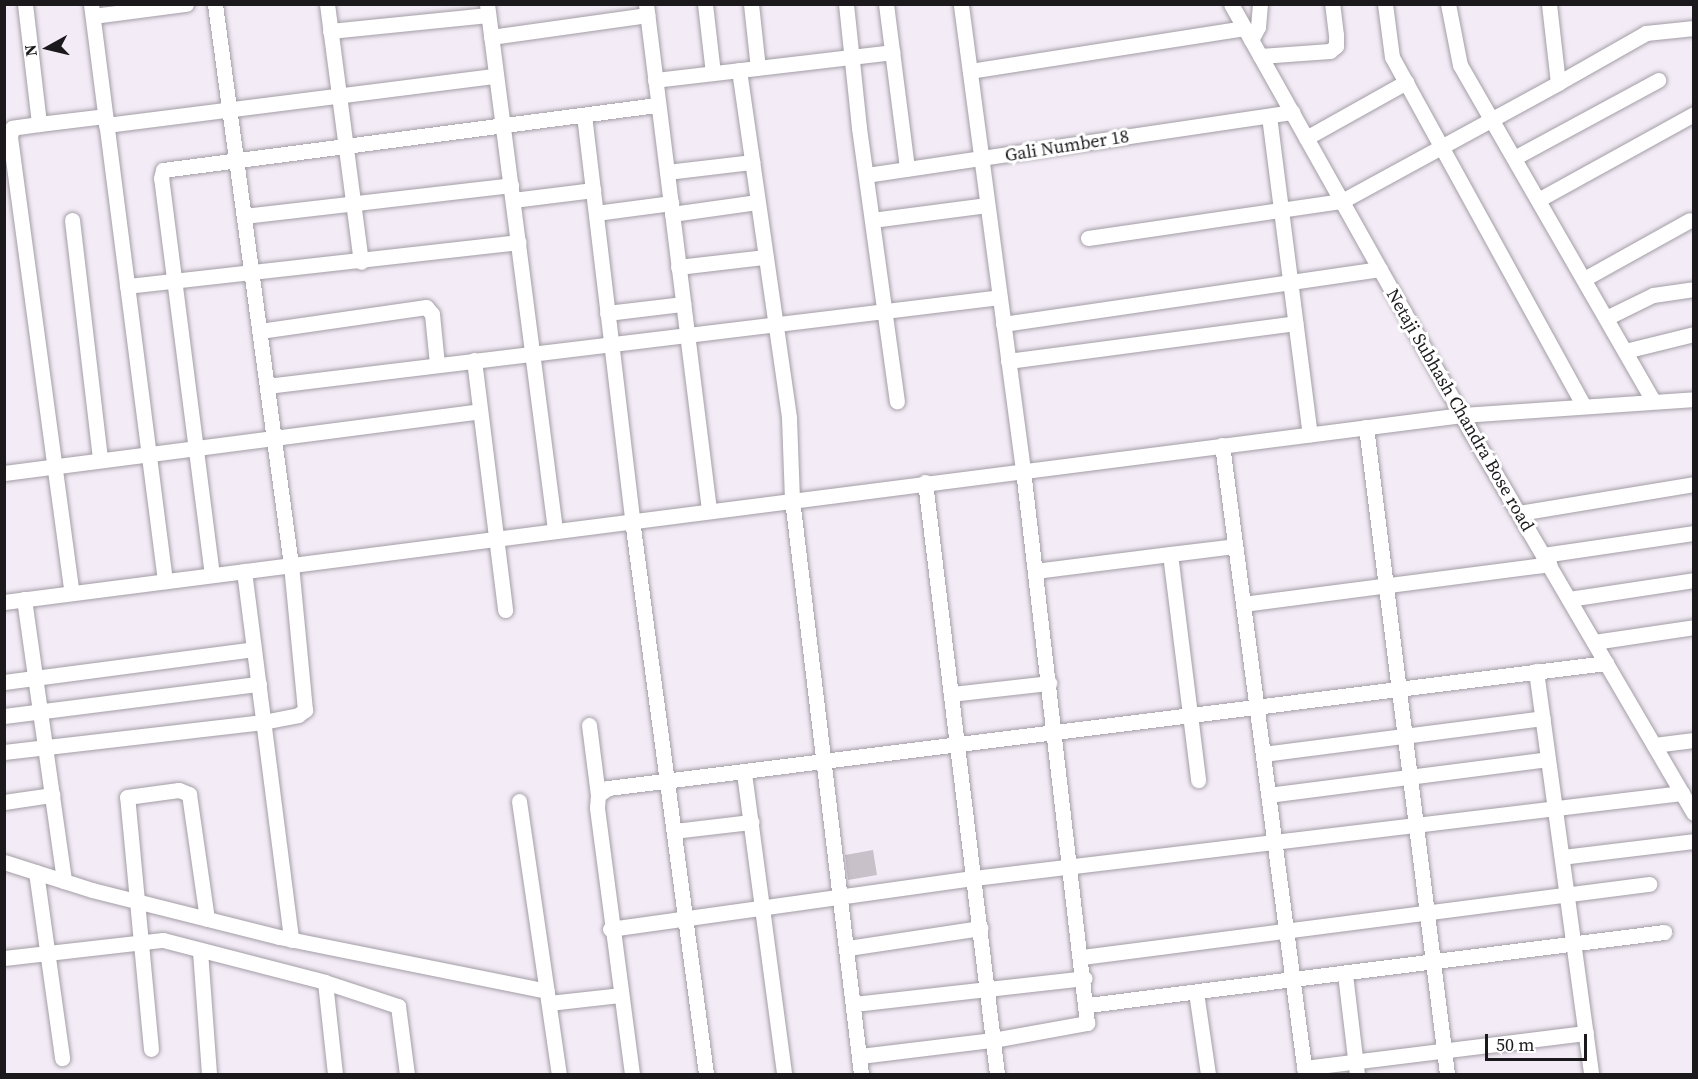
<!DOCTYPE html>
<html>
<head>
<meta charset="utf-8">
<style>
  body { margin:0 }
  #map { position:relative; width:1698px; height:1079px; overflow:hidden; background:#f3ecf6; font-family:"Source Serif 4",serif }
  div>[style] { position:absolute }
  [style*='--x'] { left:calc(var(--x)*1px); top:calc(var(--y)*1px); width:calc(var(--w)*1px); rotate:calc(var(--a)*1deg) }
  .building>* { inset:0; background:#c8c1c9 }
  .roads { filter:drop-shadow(0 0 2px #a39da6) drop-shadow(0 0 2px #a39da6) }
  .minor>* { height:15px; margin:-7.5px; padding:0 7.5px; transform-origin:7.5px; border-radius:7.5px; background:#fff }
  span { translate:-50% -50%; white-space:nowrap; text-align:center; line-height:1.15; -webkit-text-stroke:6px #fff; paint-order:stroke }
  .street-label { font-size:18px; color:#1b191c }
  .frame { position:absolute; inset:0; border:6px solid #1b191c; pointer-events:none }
  .north { position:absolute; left:18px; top:18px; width:60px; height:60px; -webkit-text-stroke:4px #fff; paint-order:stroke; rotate:262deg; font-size:16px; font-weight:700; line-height:24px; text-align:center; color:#1b191c }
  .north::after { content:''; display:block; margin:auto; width:21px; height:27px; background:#1b191c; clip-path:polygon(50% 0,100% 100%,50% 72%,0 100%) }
  .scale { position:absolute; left:1485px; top:1034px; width:102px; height:27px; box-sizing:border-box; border:3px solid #1b191c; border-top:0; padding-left:8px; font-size:18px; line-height:21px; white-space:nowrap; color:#1b191c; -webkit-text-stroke:4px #fff; paint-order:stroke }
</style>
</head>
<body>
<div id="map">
  <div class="building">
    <div style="clip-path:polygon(873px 850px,877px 875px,848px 880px,845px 855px)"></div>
  </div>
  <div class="roads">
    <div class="minor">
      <div style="--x:25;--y:4;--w:121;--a:83.3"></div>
      <div style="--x:39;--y:124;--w:27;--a:172"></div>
      <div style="--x:12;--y:128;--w:9;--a:103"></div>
      <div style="--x:10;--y:137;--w:460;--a:82.3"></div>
      <div style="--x:91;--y:4;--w:582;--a:82.69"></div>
      <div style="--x:327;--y:4;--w:260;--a:82.5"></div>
      <div style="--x:487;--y:4;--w:530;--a:82.63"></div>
      <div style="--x:646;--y:4;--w:510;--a:82.9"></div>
      <div style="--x:705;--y:4;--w:69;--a:83.4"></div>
      <div style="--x:751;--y:4;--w:64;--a:83.8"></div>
      <div style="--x:846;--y:4;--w:125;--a:84"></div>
      <div style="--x:859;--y:128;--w:276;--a:82.1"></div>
      <div style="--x:886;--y:4;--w:166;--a:82.7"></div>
      <div style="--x:1231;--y:4;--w:485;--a:60.7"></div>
      <div style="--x:1468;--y:427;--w:447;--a:59.7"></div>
      <div style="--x:1385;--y:4;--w:53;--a:82.5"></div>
      <div style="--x:1392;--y:57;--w:396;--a:61.2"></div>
      <div style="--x:1448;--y:4;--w:62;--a:78.9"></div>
      <div style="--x:1460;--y:65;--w:387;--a:60.1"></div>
      <div style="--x:93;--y:16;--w:94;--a:-7.4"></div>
      <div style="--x:330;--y:31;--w:159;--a:-5.8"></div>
      <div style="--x:491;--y:37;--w:158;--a:-8"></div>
      <div style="--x:1251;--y:40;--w:15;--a:-62"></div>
      <div style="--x:1258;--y:27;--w:23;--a:-85"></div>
      <div style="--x:1260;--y:56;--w:70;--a:-4.1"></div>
      <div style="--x:1330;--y:51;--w:8;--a:-40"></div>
      <div style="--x:1336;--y:46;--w:11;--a:-90"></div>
      <div style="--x:1336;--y:35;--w:31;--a:-97"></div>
      <div style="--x:739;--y:70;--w:352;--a:81.8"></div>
      <div style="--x:789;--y:418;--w:81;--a:87.9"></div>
      <div style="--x:792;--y:499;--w:579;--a:83.16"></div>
      <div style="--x:970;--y:71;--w:277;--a:-8.9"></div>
      <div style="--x:655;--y:80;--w:239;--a:-6.7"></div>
      <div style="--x:1558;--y:83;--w:101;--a:-29.6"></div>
      <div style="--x:1646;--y:33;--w:48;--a:-5.9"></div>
      <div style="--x:584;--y:115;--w:408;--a:83.2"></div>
      <div style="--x:632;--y:520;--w:559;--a:82.39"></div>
      <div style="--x:1269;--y:116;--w:321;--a:82.7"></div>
      <div style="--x:39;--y:124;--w:66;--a:-6.9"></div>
      <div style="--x:106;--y:125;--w:393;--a:-7.2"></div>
      <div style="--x:1306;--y:138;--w:115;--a:-29.2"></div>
      <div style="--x:1514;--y:158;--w:164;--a:-28.4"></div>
      <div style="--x:667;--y:172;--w:86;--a:-6.7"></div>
      <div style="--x:866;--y:175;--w:431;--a:-8.4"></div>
      <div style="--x:513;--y:200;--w:81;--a:-7.1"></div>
      <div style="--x:1538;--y:200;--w:178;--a:-28.9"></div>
      <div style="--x:596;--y:213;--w:76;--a:-7.6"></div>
      <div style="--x:672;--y:214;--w:86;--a:-8"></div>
      <div style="--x:244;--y:216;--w:269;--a:-6.6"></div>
      <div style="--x:72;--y:220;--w:241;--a:83.3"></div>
      <div style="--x:872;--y:220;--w:116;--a:-7.4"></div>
      <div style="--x:1088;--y:238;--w:257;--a:-8.3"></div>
      <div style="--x:1342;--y:201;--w:246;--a:-28.6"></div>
      <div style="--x:1558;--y:83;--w:80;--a:-96.5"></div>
      <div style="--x:678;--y:267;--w:88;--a:-6.6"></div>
      <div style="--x:1584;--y:279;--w:121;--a:-29.1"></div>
      <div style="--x:127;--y:286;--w:394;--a:-6.4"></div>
      <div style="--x:607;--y:313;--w:77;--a:-6.8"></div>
      <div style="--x:1606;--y:318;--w:52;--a:-26.1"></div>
      <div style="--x:1653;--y:295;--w:41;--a:-8.3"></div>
      <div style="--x:1003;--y:324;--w:381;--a:-8.3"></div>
      <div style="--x:260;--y:331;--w:168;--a:-8.2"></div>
      <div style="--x:426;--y:307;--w:9;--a:49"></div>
      <div style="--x:432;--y:314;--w:50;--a:84.3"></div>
      <div style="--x:1625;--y:351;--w:71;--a:-13.8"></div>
      <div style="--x:474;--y:360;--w:252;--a:82.9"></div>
      <div style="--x:1008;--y:361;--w:290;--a:-7.5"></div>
      <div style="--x:267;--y:386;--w:738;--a:-6.92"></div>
      <div style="--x:1366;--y:427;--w:652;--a:82.86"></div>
      <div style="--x:1222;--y:445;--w:634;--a:82.48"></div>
      <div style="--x:4;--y:473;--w:480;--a:-7.4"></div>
      <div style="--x:925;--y:482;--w:596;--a:83.07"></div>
      <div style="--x:1519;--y:513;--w:177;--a:-9.4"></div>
      <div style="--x:1170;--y:554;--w:65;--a:-7"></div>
      <div style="--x:1543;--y:555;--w:153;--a:-8.3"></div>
      <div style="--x:244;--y:571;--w:372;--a:82.7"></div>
      <div style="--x:1035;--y:571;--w:136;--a:-7.2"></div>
      <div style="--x:1170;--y:554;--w:228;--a:82.9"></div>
      <div style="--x:212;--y:575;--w:400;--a:-97.3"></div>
      <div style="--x:161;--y:178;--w:8;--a:-76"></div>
      <div style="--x:163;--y:170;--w:499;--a:-7.5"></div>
      <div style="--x:24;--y:599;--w:285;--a:81.9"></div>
      <div style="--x:1569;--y:599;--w:126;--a:-8.6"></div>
      <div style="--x:4;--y:602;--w:1470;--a:-7.31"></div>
      <div style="--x:1462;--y:415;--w:233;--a:-3.9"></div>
      <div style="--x:1243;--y:604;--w:309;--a:-7.4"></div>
      <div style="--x:1594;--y:642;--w:101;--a:-8.5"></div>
      <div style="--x:1536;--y:671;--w:407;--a:82.2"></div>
      <div style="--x:4;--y:682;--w:252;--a:-7.5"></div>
      <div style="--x:951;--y:694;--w:99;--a:-6.4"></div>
      <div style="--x:4;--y:716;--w:257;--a:-7.2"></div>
      <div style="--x:589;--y:725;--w:71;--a:82.7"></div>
      <div style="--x:1654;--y:745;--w:40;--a:-7.1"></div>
      <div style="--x:4;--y:752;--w:261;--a:-6.6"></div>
      <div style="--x:263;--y:722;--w:36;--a:-11"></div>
      <div style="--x:298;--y:715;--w:9;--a:-36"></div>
      <div style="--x:305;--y:710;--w:146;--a:-95.5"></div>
      <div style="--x:291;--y:565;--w:566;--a:-97.72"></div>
      <div style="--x:1263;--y:754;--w:282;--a:-7.3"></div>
      <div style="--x:744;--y:773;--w:304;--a:82.4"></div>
      <div style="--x:1268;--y:795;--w:282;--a:-7.3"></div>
      <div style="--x:519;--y:801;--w:276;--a:81.7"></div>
      <div style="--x:4;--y:802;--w:49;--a:-8.3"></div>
      <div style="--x:674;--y:831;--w:78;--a:-6.7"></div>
      <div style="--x:1562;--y:857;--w:133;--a:-6.9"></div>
      <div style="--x:4;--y:862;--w:92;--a:17.7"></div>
      <div style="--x:92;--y:890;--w:193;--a:14.1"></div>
      <div style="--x:279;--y:937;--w:273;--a:11.4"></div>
      <div style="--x:36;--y:872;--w:188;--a:82"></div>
      <div style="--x:610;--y:929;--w:368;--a:-8"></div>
      <div style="--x:974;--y:878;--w:713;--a:-6.85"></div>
      <div style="--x:848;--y:948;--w:134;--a:-8.6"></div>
      <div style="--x:200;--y:951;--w:123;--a:85.8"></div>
      <div style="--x:1082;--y:957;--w:572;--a:-7.34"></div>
      <div style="--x:4;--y:958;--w:160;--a:-6.5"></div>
      <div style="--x:163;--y:940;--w:167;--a:14.5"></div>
      <div style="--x:325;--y:982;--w:77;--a:18.2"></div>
      <div style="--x:398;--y:1006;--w:69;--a:82.5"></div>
      <div style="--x:1345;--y:974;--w:101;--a:83.2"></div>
      <div style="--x:325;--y:982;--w:93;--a:83.8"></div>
      <div style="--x:1196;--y:992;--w:83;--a:81.7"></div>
      <div style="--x:549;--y:1003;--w:71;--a:-6.4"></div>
      <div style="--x:854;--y:1004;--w:232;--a:-6.4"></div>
      <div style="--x:1088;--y:1005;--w:581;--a:-7.22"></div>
      <div style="--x:151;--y:1049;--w:253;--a:-95.4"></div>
      <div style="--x:127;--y:797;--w:52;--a:-7.7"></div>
      <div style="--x:179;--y:790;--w:11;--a:22"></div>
      <div style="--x:189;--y:794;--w:126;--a:81.8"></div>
      <div style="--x:860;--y:1056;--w:134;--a:-6.9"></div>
      <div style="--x:993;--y:1040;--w:96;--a:-10.3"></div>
      <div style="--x:1087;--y:1023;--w:557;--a:-96.6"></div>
      <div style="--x:1023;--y:470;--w:470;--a:-97.6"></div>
      <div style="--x:1304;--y:1068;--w:284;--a:-7.1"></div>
      <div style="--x:632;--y:1074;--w:269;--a:-97.5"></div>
      <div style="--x:597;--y:807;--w:12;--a:-85"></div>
      <div style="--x:598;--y:795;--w:12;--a:-35"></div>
      <div style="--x:608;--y:788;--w:1006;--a:-7.14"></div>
    </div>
  </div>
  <div class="street-label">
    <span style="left:1067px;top:146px;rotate:-9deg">Gali Number 18</span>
    <span style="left:1460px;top:410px;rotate:60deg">Netaji Subhash Chandra Bose road</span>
  </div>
  <div class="frame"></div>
  <div class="north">N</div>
  <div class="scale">50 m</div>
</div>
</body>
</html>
